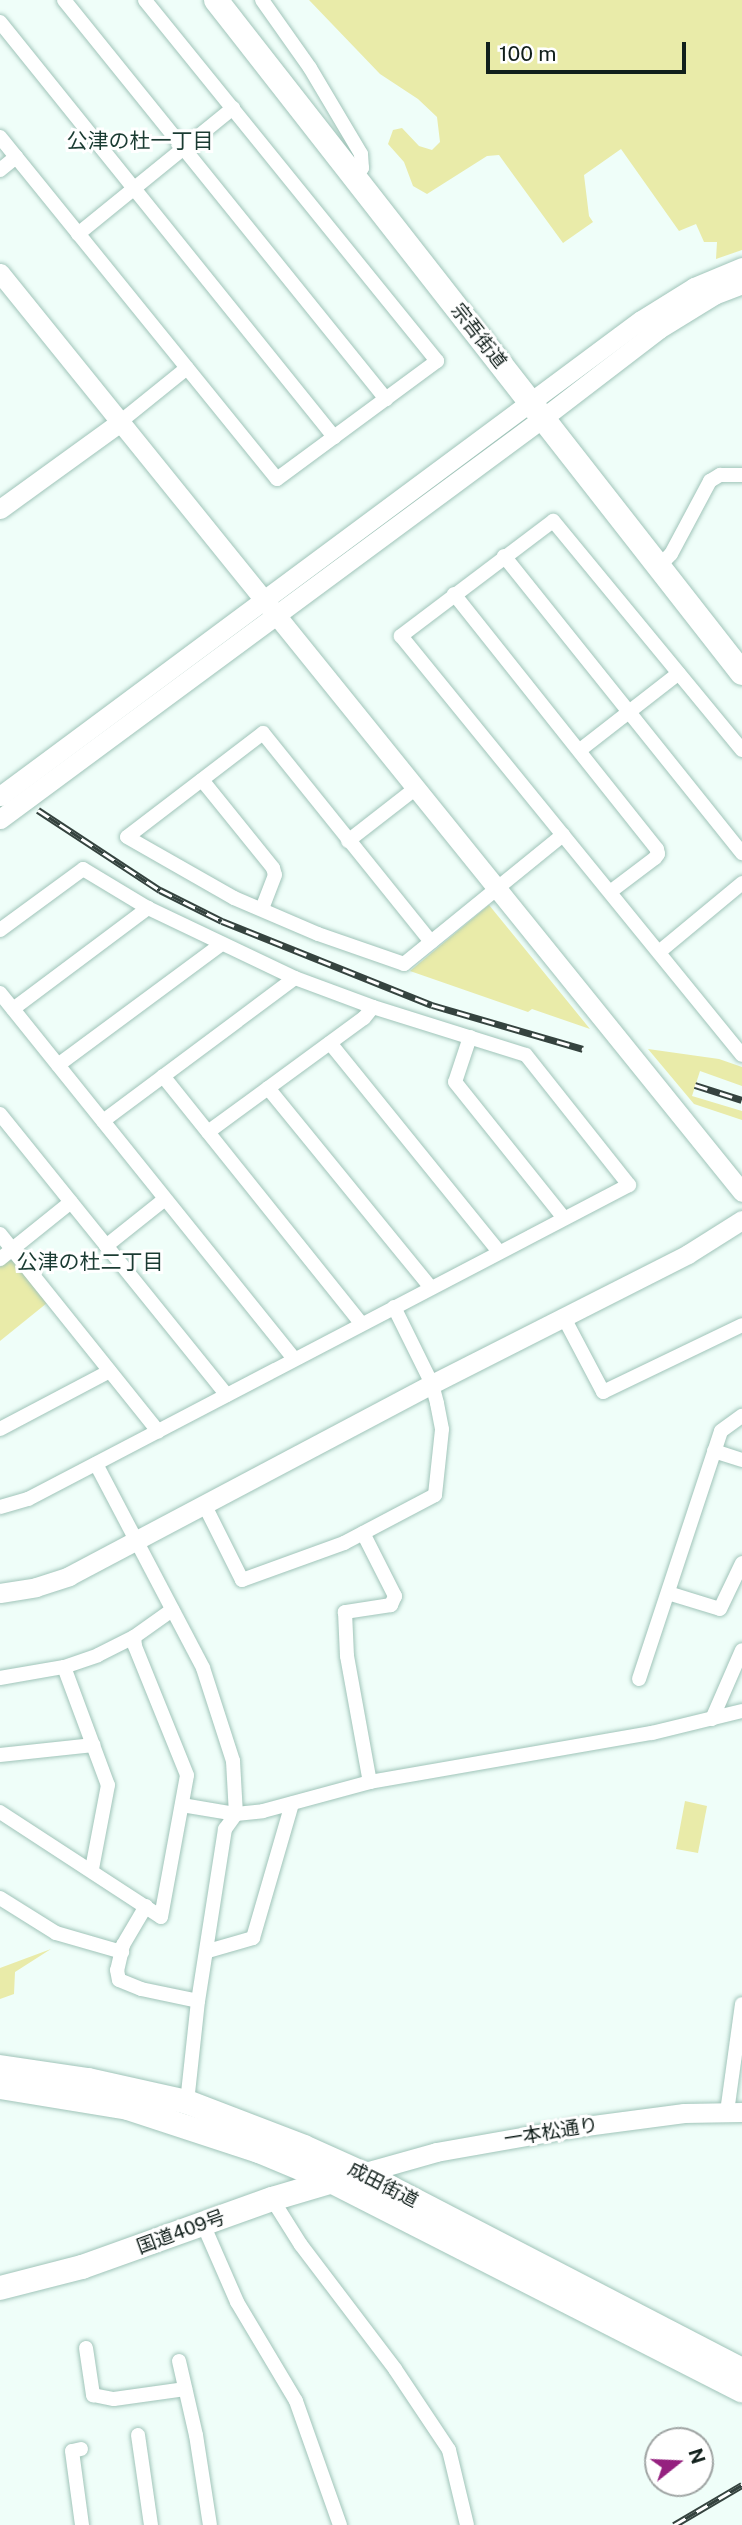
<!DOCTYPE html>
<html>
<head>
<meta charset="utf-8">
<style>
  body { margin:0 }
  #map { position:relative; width:742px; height:2525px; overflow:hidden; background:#effef9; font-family:"Public Sans","Noto Sans JP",sans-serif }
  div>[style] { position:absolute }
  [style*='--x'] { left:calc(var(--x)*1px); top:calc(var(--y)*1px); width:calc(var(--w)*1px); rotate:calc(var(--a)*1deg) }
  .green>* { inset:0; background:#e9eba9 }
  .roads { filter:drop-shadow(0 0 2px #a0c4b9) drop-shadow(0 0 2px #a0c4b9) }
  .minor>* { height:14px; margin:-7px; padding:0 7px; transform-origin:7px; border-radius:7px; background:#fff }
  .tertiary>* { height:19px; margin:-9.5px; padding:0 9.5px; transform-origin:9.5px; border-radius:9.5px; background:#fff }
  .trunk>* { height:24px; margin:-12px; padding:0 12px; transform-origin:12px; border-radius:12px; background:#fff }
  .rail>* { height:7px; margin-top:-3.5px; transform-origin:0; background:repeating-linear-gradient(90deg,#fff 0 13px,#35433f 0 26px); box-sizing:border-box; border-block:2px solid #35433f }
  span { translate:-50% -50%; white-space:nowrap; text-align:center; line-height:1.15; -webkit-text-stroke:6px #fff; paint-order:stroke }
  .street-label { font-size:19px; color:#111f1b }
  .neighbourhood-label { font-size:21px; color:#1a3b32 }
  .north { position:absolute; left:644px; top:2427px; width:70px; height:70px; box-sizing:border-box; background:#fff; border:2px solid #a0a5a4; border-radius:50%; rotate:72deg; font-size:19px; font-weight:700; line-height:28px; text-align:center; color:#111f1b }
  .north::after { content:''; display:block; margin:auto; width:24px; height:32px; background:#95217f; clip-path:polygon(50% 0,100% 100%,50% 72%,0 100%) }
  .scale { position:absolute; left:486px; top:42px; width:200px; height:32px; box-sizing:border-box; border:4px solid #111f1b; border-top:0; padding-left:9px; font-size:21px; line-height:24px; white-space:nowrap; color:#111f1b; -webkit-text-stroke:5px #fff; paint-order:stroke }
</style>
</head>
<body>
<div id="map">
  <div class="green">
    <div style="clip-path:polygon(309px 0,742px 0,742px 250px,716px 259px,717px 242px,704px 242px,696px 224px,679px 231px,621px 149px,584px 175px,589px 216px,593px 222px,563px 243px,499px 155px,487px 156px,427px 194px,413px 186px,404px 162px,388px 144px,393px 130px,402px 128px,419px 146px,432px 150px,440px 142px,437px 117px,418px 99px,380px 74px)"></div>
    <div style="clip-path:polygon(489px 905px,590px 1029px,532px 1009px,528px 1012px,410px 971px)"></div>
    <div style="clip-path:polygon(648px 1049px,719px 1059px,742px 1067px,742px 1086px,700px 1071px,692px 1096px,742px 1111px,742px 1120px,694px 1104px)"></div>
    <div style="clip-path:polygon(11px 1258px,47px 1303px,0 1341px,0 1267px)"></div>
    <div style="clip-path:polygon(685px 1801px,707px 1806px,698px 1853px,676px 1849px)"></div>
    <div style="clip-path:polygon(51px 1949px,15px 1972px,14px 1994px,0 1999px,0 1968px)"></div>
  </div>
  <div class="roads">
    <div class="minor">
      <div style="--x:64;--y:0;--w:513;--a:51.1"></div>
      <div style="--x:262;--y:0;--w:83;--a:54.8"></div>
      <div style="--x:310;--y:68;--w:100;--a:59.3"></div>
      <div style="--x:361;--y:154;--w:14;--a:86"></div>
      <div style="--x:362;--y:168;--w:11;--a:128"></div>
      <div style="--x:0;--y:22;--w:533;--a:51.17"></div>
      <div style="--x:0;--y:137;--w:440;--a:51"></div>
      <div style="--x:277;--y:479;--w:199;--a:-36.4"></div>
      <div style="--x:437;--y:361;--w:464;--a:-129"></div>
      <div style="--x:0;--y:170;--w:21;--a:-39"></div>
      <div style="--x:78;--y:234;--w:200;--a:-39.1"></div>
      <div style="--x:120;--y:422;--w:86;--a:-38.9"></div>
      <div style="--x:504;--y:556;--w:381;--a:51.3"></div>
      <div style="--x:658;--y:567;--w:18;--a:-45"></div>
      <div style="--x:671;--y:554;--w:83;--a:-61.9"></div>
      <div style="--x:710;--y:481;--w:12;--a:-31"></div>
      <div style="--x:720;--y:475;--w:22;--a:0"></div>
      <div style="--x:454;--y:594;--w:326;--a:51.5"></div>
      <div style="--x:657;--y:849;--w:5;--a:79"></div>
      <div style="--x:658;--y:854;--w:5;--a:127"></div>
      <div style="--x:655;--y:858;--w:56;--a:142.9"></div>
      <div style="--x:580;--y:750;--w:125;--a:-37.9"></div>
      <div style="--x:742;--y:750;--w:297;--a:-129.5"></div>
      <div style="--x:553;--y:521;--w:191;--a:142.9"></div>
      <div style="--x:401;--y:636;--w:540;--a:50.86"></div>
      <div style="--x:202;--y:780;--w:113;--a:51.1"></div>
      <div style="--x:273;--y:868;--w:7;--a:74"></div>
      <div style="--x:275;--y:875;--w:36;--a:111"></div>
      <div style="--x:348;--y:841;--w:86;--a:-37.9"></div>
      <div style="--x:0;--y:930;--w:103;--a:-36.3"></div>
      <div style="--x:83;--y:869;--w:76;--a:31"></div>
      <div style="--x:148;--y:908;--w:163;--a:25.5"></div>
      <div style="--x:295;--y:978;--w:83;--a:20.4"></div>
      <div style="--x:373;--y:1007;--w:160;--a:17.4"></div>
      <div style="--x:526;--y:1055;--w:166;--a:51.6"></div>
      <div style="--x:629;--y:1185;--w:678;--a:152.41"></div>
      <div style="--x:28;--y:1499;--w:29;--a:164"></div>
      <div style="--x:431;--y:942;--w:268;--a:-128.8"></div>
      <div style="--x:263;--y:733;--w:171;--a:142.6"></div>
      <div style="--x:127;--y:837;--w:123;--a:29.7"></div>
      <div style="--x:234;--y:898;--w:91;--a:23.2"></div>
      <div style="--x:318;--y:934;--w:91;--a:19.2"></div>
      <div style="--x:404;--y:964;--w:205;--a:-39.1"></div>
      <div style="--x:659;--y:952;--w:108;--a:-39.7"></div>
      <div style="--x:0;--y:993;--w:469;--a:51.2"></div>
      <div style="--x:13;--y:1009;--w:169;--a:-36.8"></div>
      <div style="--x:470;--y:1037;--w:47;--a:108.4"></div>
      <div style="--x:455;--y:1082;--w:174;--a:51.3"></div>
      <div style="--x:330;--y:1043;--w:269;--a:51"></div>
      <div style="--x:58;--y:1065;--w:202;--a:-36.5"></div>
      <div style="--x:163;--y:1076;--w:317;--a:51.3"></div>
      <div style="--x:268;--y:1088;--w:258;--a:50.8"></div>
      <div style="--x:0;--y:1114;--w:361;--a:51.1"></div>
      <div style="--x:103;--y:1121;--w:239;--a:-36.7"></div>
      <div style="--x:208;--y:1132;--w:193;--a:-36.2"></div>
      <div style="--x:364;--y:1018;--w:14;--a:-51"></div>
      <div style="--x:0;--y:1234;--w:253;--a:51.3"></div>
      <div style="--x:106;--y:1246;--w:75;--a:-38.5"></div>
      <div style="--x:0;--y:1259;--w:91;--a:-38.8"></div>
      <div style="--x:563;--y:1316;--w:86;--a:62.2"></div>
      <div style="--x:603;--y:1392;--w:154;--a:-25.7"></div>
      <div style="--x:0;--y:1429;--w:124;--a:-27.8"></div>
      <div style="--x:714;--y:1451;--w:29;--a:18"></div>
      <div style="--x:96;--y:1464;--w:230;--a:62.3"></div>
      <div style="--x:203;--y:1668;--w:98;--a:72.1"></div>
      <div style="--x:233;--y:1761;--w:53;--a:86.8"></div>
      <div style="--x:236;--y:1814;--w:19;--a:126"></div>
      <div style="--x:225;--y:1829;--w:174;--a:98.9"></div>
      <div style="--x:198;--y:2001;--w:102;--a:96.2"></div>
      <div style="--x:204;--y:1504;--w:85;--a:63.4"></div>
      <div style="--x:242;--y:1580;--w:109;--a:-19.9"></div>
      <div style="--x:344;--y:1543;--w:103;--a:-27.8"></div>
      <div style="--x:435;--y:1495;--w:66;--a:-83.9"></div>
      <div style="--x:442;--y:1429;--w:26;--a:-101"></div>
      <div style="--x:437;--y:1403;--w:20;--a:-105"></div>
      <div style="--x:432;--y:1384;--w:86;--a:-116.3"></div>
      <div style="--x:363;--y:1533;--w:71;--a:63.1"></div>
      <div style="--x:395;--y:1596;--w:10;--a:114"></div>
      <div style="--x:391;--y:1605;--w:47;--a:171.3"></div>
      <div style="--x:345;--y:1612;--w:44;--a:87.4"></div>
      <div style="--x:347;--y:1656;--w:128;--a:79.7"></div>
      <div style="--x:668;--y:1593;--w:54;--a:17.1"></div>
      <div style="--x:720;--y:1609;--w:51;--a:-64.4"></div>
      <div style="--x:64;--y:1667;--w:126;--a:69.6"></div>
      <div style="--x:108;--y:1785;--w:86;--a:100.8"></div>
      <div style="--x:0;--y:1678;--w:65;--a:-9.8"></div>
      <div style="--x:64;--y:1667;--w:36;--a:-19"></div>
      <div style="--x:98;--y:1655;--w:40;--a:-26.6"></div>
      <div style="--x:134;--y:1637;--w:47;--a:-35.4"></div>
      <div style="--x:639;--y:1679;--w:261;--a:-71.7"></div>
      <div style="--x:721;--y:1431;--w:26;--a:-36"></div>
      <div style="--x:712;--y:1719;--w:75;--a:-66.5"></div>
      <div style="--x:0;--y:1755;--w:94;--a:-6.1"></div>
      <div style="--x:182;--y:1805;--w:55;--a:9.5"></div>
      <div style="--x:236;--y:1814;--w:27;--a:-6"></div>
      <div style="--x:263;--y:1811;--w:111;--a:-15.2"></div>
      <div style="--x:370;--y:1782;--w:286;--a:-9.9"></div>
      <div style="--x:652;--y:1733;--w:93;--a:-13.7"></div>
      <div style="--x:0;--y:1812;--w:192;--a:33.1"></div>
      <div style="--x:161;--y:1917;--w:144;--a:-79.6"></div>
      <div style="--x:187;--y:1775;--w:139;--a:-112"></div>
      <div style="--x:135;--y:1646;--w:9;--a:-96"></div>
      <div style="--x:0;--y:1898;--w:66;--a:32"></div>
      <div style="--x:56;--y:1933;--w:69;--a:16.1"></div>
      <div style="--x:146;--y:1906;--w:45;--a:120.5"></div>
      <div style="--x:123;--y:1945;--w:26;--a:103"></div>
      <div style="--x:117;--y:1970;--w:10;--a:79"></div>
      <div style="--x:119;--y:1980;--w:24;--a:22"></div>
      <div style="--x:141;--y:1989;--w:58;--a:11.9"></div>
      <div style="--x:208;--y:1951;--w:47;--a:-16.1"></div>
      <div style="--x:253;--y:1938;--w:140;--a:-73.8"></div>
      <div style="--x:727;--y:2112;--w:109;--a:-82.1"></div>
      <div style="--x:272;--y:2199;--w:54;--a:57.8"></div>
      <div style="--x:301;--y:2245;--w:156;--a:52.8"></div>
      <div style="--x:395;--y:2369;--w:97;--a:56.3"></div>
      <div style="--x:449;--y:2450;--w:77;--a:76.5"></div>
      <div style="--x:203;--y:2224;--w:85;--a:66.4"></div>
      <div style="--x:237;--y:2302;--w:115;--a:59.2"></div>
      <div style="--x:296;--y:2401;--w:132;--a:70.5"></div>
      <div style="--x:86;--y:2348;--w:48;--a:81.5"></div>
      <div style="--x:93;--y:2395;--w:21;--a:11"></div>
      <div style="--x:114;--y:2399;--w:72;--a:-8"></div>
      <div style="--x:179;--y:2361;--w:76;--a:77.1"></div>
      <div style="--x:196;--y:2435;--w:91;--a:81.2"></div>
      <div style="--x:138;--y:2435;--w:91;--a:81.8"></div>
      <div style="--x:81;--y:2449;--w:9;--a:167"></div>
      <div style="--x:72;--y:2451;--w:75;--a:82.3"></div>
    </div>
    <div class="tertiary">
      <div style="--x:0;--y:273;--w:1181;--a:51.08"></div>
      <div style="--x:0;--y:509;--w:148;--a:-35.9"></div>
      <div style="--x:0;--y:796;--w:798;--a:-36.6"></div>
      <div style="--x:641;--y:320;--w:62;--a:-31.9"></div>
      <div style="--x:694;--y:287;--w:52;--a:-22.6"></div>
      <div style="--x:0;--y:819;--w:675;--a:-36.45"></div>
      <div style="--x:543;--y:418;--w:146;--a:-37.5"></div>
      <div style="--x:659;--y:329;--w:65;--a:-31.7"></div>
      <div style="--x:714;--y:295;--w:30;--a:-21"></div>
      <div style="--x:0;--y:1593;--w:36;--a:-9"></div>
      <div style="--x:36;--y:1587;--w:35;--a:-18"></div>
      <div style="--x:69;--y:1576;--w:411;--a:-27.9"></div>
      <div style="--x:432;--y:1384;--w:287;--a:-26.9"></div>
      <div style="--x:688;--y:1254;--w:64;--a:-32.2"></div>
      <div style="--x:362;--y:2173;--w:77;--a:-15.8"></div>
      <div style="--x:436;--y:2152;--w:144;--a:-10"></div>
      <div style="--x:578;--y:2127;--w:107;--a:-7.5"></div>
      <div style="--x:684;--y:2113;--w:58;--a:-1"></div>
    </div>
    <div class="trunk">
      <div style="--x:216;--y:0;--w:854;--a:51.99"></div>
      <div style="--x:0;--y:2067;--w:89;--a:8.4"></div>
      <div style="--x:88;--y:2080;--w:101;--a:12.5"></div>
      <div style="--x:187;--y:2102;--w:125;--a:21"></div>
      <div style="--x:304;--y:2147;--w:64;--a:24.1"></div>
      <div style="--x:362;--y:2173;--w:428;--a:27.4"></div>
      <div style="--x:0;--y:2087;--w:130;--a:9.3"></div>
      <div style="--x:128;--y:2108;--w:138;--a:18.2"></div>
      <div style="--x:259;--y:2151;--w:78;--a:22.6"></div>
      <div style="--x:331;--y:2181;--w:461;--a:27"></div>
      <div style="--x:0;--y:2288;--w:85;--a:-14.4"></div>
      <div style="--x:82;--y:2267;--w:202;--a:-19.7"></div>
      <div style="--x:272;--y:2199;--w:67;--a:-16.5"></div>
    </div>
  </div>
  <div class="rail">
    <div style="--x:38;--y:810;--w:146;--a:33.3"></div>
    <div style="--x:160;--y:890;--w:69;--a:26.6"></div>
    <div style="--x:222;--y:921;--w:226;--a:21.8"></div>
    <div style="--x:432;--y:1005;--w:157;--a:16.2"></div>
    <div style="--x:695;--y:1085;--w:49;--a:17.7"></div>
    <div style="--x:674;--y:2525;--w:79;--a:-30.5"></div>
  </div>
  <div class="street-label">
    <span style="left:479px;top:336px;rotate:52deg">宗吾街道</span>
    <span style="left:551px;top:2132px;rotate:-9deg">一本松通り</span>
    <span style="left:383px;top:2185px;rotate:27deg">成田街道</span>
    <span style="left:181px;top:2232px;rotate:-20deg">国道409号</span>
  </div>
  <div class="neighbourhood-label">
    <span style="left:140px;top:141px">公津の杜一丁目</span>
    <span style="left:90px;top:1262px">公津の杜二丁目</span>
  </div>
  <div class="north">N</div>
  <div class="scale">100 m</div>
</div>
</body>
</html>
